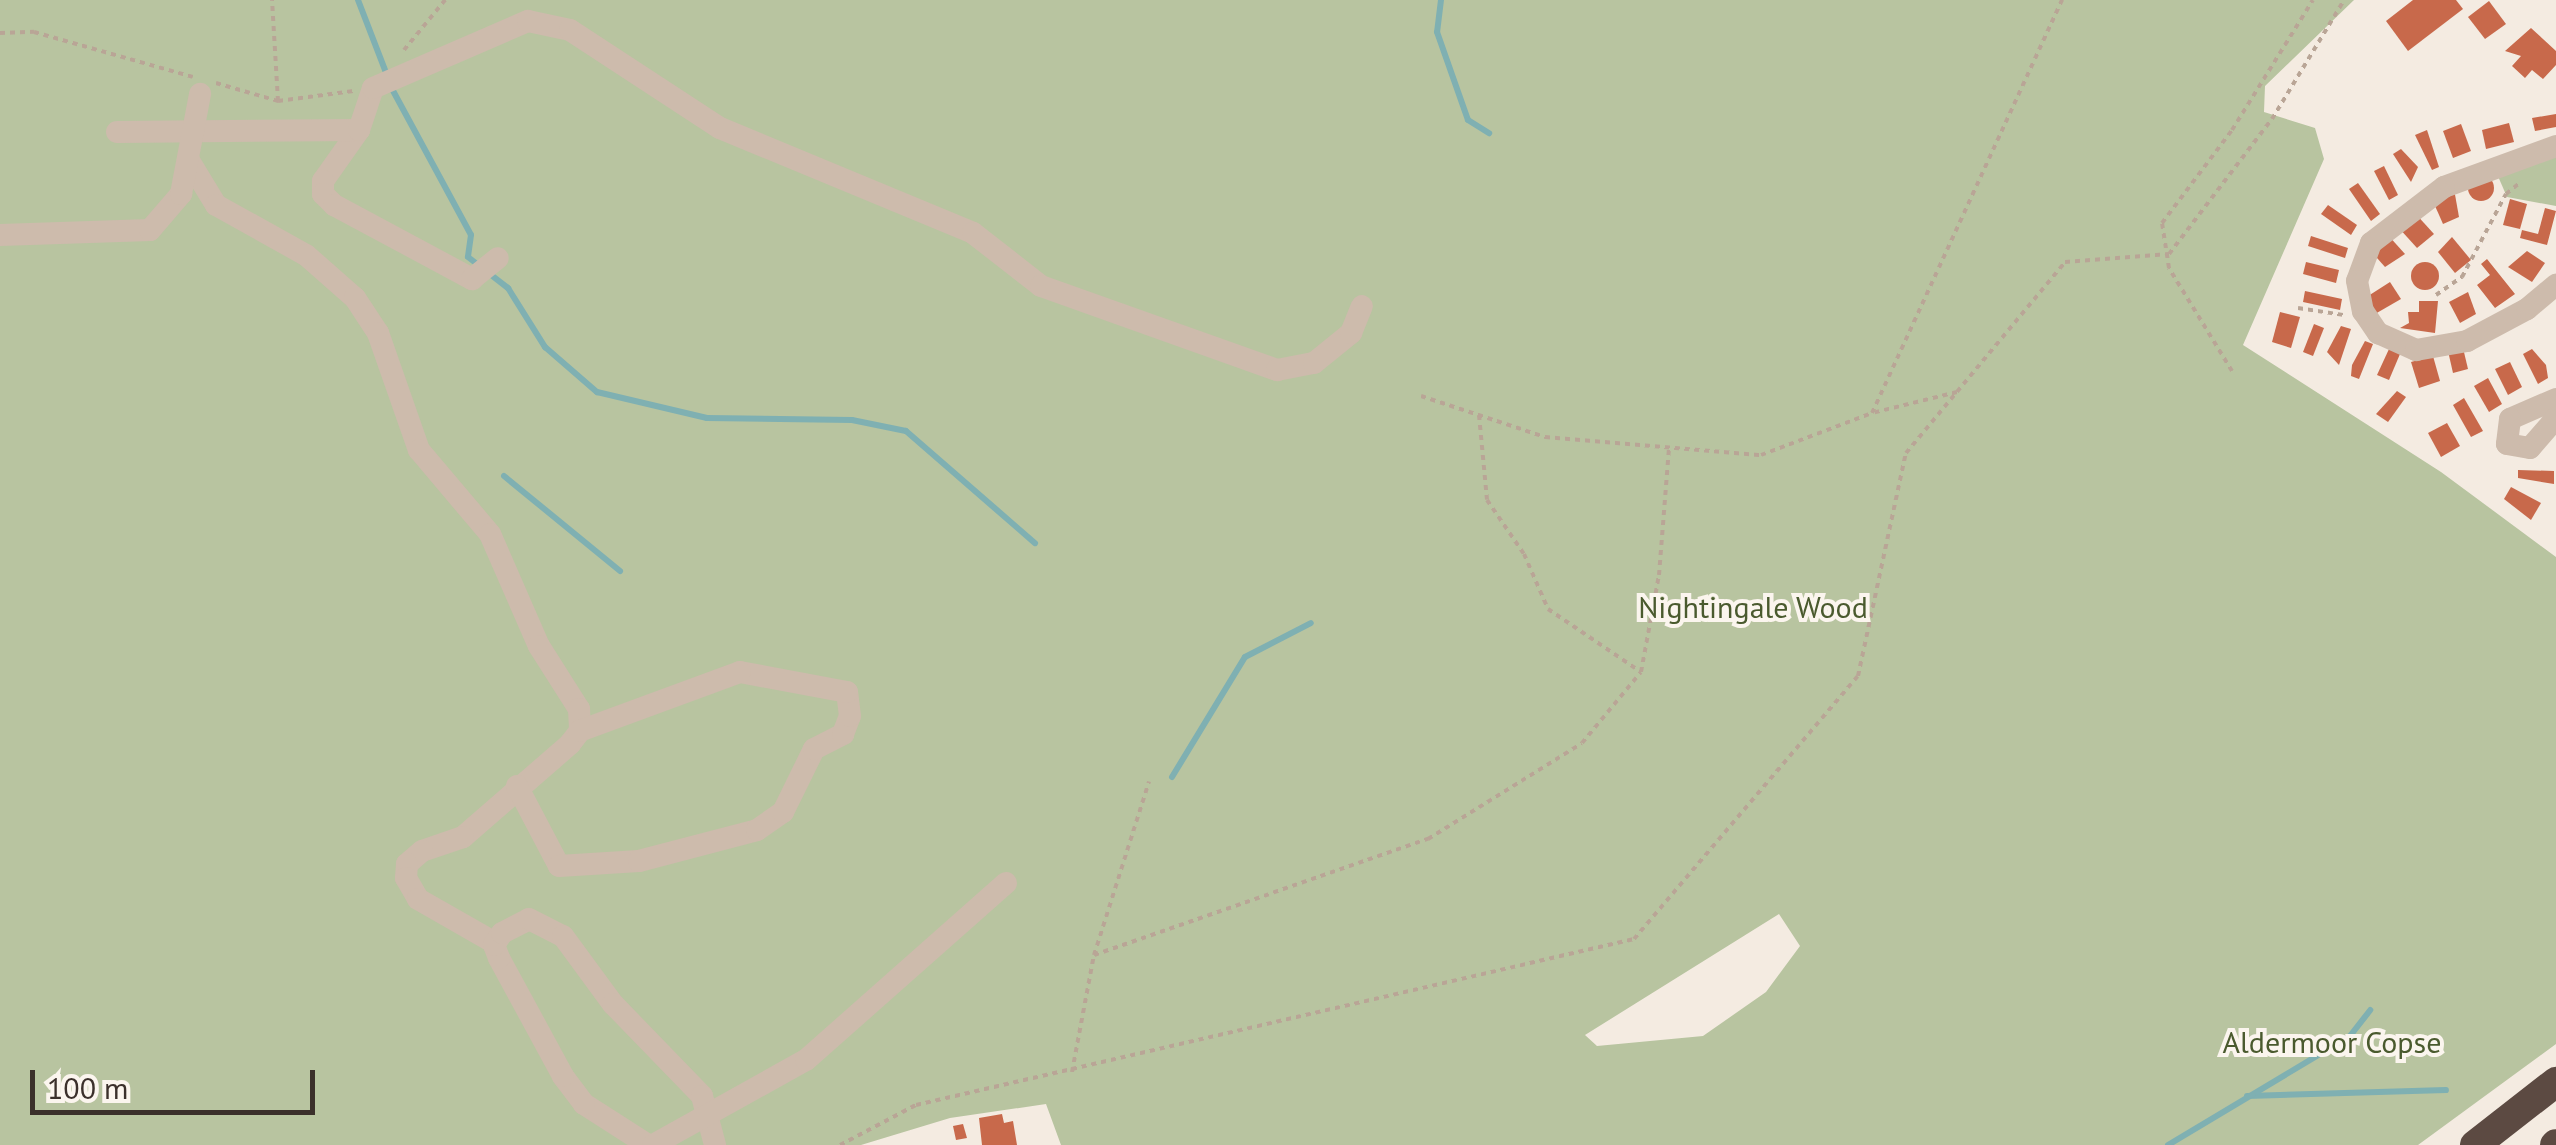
<!DOCTYPE html>
<html>
<head>
<meta charset="utf-8">
<style>
  body { margin:0 }
  #map { position:relative; width:2556px; height:1145px; overflow:hidden; background:#f4ebe1; font-family:"PT Sans",sans-serif }
  div>[style] { position:absolute }
  [style*='--x'] { left:calc(var(--x)*1px); top:calc(var(--y)*1px); width:calc(var(--w)*1px); rotate:calc(var(--a)*1deg) }
  .green>* { inset:0; background:#b8c4a0 }
  .stream>* { height:6px; margin:-3px; padding:0 3px; transform-origin:3px; border-radius:3px; background:#7fb0b2 }
  .building>* { inset:0; background:#c8694b }
  .round { border-radius:50% }
  .path>* { height:4px; margin-top:-2px; transform-origin:0; background:repeating-linear-gradient(90deg,#b9a596 0 5px,transparent 0 10px) }
  .minor>* { height:22px; margin:-11px; padding:0 11px; transform-origin:11px; border-radius:11px; background:#cdbbac }
  .highway>* { height:30px; margin:-15px; padding:0 15px; transform-origin:15px; border-radius:15px; background:#5c4a42 }
  span { translate:-50% -50%; white-space:nowrap; text-align:center; line-height:1.15; -webkit-text-stroke:8px #fbf5ee; paint-order:stroke }
  .park-label { font-size:30px; color:#4a5a2e }
  .scale { position:absolute; left:30px; top:1070px; width:285px; height:45px; box-sizing:border-box; border:5px solid #3b302b; border-top:0; padding-left:12px; font-size:30px; line-height:35px; white-space:nowrap; color:#3b302b; -webkit-text-stroke:8px #fbf5ee; paint-order:stroke }
</style>
</head>
<body>
<div id="map">
  <div class="green">
    <div style="clip-path:polygon(evenodd,0 0,2354px 0,2265px 86px,2264px 112px,2315px 128px,2324px 159px,2243px 345px,2441px 472px,2556px 557px,2556px 1044px,2418px 1145px,1061px 1145px,1046px 1104px,950px 1118px,861px 1145px,0 1145px,0 0,1779px 914px,1800px 946px,1766px 992px,1703px 1036px,1597px 1046px,1585px 1035px,1779px 914px)"></div>
    <div style="clip-path:polygon(2556px 156px,2556px 206px,2507px 197px,2494px 167px)"></div>
  </div>
  <div class="stream">
    <div style="--x:358;--y:0;--w:80;--a:68.9"></div>
    <div style="--x:1441;--y:0;--w:32;--a:97"></div>
    <div style="--x:1437;--y:32;--w:93;--a:70.6"></div>
    <div style="--x:1468;--y:120;--w:25;--a:32"></div>
    <div style="--x:391;--y:87;--w:168;--a:61.6"></div>
    <div style="--x:471;--y:235;--w:22;--a:98"></div>
    <div style="--x:468;--y:257;--w:51;--a:37.8"></div>
    <div style="--x:508;--y:288;--w:70;--a:57.9"></div>
    <div style="--x:545;--y:347;--w:69;--a:40.9"></div>
    <div style="--x:597;--y:392;--w:113;--a:13.3"></div>
    <div style="--x:707;--y:418;--w:145;--a:0.8"></div>
    <div style="--x:852;--y:420;--w:55;--a:11.5"></div>
    <div style="--x:906;--y:431;--w:171;--a:41"></div>
    <div style="--x:504;--y:476;--w:150;--a:39.3"></div>
    <div style="--x:1172;--y:777;--w:140;--a:-58.7"></div>
    <div style="--x:1245;--y:657;--w:74;--a:-27.3"></div>
    <div style="--x:2247;--y:1096;--w:199;--a:-1.7"></div>
    <div style="--x:2168;--y:1145;--w:212;--a:-30.9"></div>
    <div style="--x:2350;--y:1036;--w:33;--a:-52"></div>
  </div>
  <div class="building">
    <div style="clip-path:polygon(2413px 0,2456px 0,2463px 9px,2408px 51px,2386px 21px)"></div>
    <div style="clip-path:polygon(2489px 1px,2506px 24px,2485px 39px,2468px 17px)"></div>
    <div style="clip-path:polygon(2531px 28px,2556px 51px,2556px 65px,2543px 79px,2532px 70px,2525px 78px,2512px 66px,2521px 56px,2505px 51px)"></div>
    <div style="clip-path:polygon(2556px 114px,2556px 127px,2535px 131px,2532px 118px)"></div>
    <div style="clip-path:polygon(2509px 123px,2514px 142px,2486px 149px,2482px 130px)"></div>
    <div style="clip-path:polygon(2461px 124px,2471px 151px,2453px 158px,2443px 131px)"></div>
    <div style="clip-path:polygon(2427px 130px,2439px 167px,2432px 170px,2415px 135px)"></div>
    <div style="clip-path:polygon(2401px 149px,2418px 167px,2411px 182px,2393px 154px)"></div>
    <div style="clip-path:polygon(2384px 166px,2398px 195px,2389px 200px,2374px 171px)"></div>
    <div class="round" style="left:2468px;top:175px;width:26px;height:26px"></div>
    <div style="clip-path:polygon(2358px 183px,2380px 214px,2371px 221px,2349px 189px)"></div>
    <div style="clip-path:polygon(2454px 189px,2459px 217px,2443px 224px,2432px 199px)"></div>
    <div style="clip-path:polygon(2510px 199px,2527px 204px,2520px 229px,2503px 225px)"></div>
    <div style="clip-path:polygon(2328px 205px,2357px 225px,2351px 235px,2321px 214px)"></div>
    <div style="clip-path:polygon(2545px 208px,2556px 211px,2547px 245px,2520px 238px,2522px 230px,2538px 234px)"></div>
    <div style="clip-path:polygon(2414px 212px,2434px 234px,2417px 248px,2398px 227px)"></div>
    <div style="clip-path:polygon(2387px 234px,2405px 254px,2385px 267px,2370px 250px)"></div>
    <div style="clip-path:polygon(2311px 236px,2348px 248px,2345px 258px,2308px 246px)"></div>
    <div style="clip-path:polygon(2452px 237px,2471px 260px,2455px 273px,2438px 252px)"></div>
    <div style="clip-path:polygon(2527px 251px,2545px 263px,2532px 282px,2508px 267px)"></div>
    <div style="clip-path:polygon(2487px 259px,2515px 294px,2495px 308px,2477px 285px,2490px 275px,2481px 264px)"></div>
    <div style="clip-path:polygon(2306px 262px,2339px 270px,2336px 283px,2303px 274px)"></div>
    <div class="round" style="left:2411px;top:262px;width:28px;height:28px"></div>
    <div style="clip-path:polygon(2390px 282px,2401px 299px,2375px 314px,2365px 298px)"></div>
    <div style="clip-path:polygon(2305px 291px,2342px 299px,2340px 310px,2303px 302px)"></div>
    <div style="clip-path:polygon(2468px 292px,2476px 314px,2460px 323px,2449px 302px)"></div>
    <div style="clip-path:polygon(2419px 301px,2438px 301px,2435px 333px,2400px 328px,2409px 323px,2408px 312px,2419px 312px)"></div>
    <div style="clip-path:polygon(2280px 312px,2300px 317px,2291px 348px,2272px 342px)"></div>
    <div style="clip-path:polygon(2314px 324px,2324px 328px,2313px 356px,2303px 352px)"></div>
    <div style="clip-path:polygon(2341px 326px,2351px 329px,2339px 365px,2327px 352px)"></div>
    <div style="clip-path:polygon(2365px 341px,2373px 344px,2359px 379px,2351px 376px,2352px 365px)"></div>
    <div style="clip-path:polygon(2463px 348px,2468px 369px,2453px 373px,2448px 351px)"></div>
    <div style="clip-path:polygon(2389px 349px,2400px 354px,2389px 380px,2377px 375px)"></div>
    <div style="clip-path:polygon(2532px 349px,2546px 365px,2548px 378px,2538px 384px,2523px 354px)"></div>
    <div style="clip-path:polygon(2433px 356px,2440px 381px,2419px 388px,2411px 362px)"></div>
    <div style="clip-path:polygon(2510px 362px,2522px 387px,2508px 395px,2495px 369px)"></div>
    <div style="clip-path:polygon(2488px 378px,2502px 404px,2489px 412px,2474px 386px)"></div>
    <div style="clip-path:polygon(2397px 391px,2406px 397px,2388px 422px,2376px 414px)"></div>
    <div style="clip-path:polygon(2464px 398px,2483px 431px,2471px 437px,2453px 405px)"></div>
    <div style="clip-path:polygon(2447px 423px,2460px 446px,2441px 457px,2428px 433px)"></div>
    <div style="clip-path:polygon(2518px 470px,2554px 471px,2554px 484px,2518px 478px)"></div>
    <div style="clip-path:polygon(2511px 487px,2541px 503px,2531px 520px,2504px 499px)"></div>
    <div style="clip-path:polygon(1002px 1114px,1004px 1123px,1013px 1121px,1017px 1145px,982px 1145px,979px 1118px)"></div>
    <div style="clip-path:polygon(963px 1124px,967px 1138px,956px 1140px,953px 1126px)"></div>
  </div>
  <div class="path">
    <div style="--x:0;--y:33;--w:34;--a:-2"></div>
    <div style="--x:34;--y:32;--w:165;--a:15.8"></div>
    <div style="--x:404;--y:50;--w:65;--a:-50.6"></div>
    <div style="--x:216;--y:83;--w:65;--a:16.2"></div>
    <div style="--x:278;--y:101;--w:101;--a:-93.4"></div>
    <div style="--x:278;--y:101;--w:76;--a:-7.6"></div>
    <div style="--x:2436;--y:295;--w:32;--a:-35"></div>
    <div style="--x:2462;--y:277;--w:94;--a:-62.1"></div>
    <div style="--x:2506;--y:194;--w:19;--a:-39"></div>
    <div style="--x:2298;--y:308;--w:47;--a:8.7"></div>
    <div style="--x:2232;--y:371;--w:121;--a:-121.5"></div>
    <div style="--x:2169;--y:268;--w:46;--a:-98.8"></div>
    <div style="--x:2162;--y:223;--w:116;--a:-53"></div>
    <div style="--x:2232;--y:130;--w:153;--a:-58.1"></div>
    <div style="--x:1957;--y:392;--w:88;--a:166.1"></div>
    <div style="--x:1872;--y:413;--w:455;--a:-65.3"></div>
    <div style="--x:1421;--y:396;--w:131;--a:18.3"></div>
    <div style="--x:1545;--y:437;--w:217;--a:4.8"></div>
    <div style="--x:1761;--y:455;--w:119;--a:-20.7"></div>
    <div style="--x:1479;--y:415;--w:85;--a:84.6"></div>
    <div style="--x:1487;--y:500;--w:65;--a:55.6"></div>
    <div style="--x:1524;--y:554;--w:60;--a:66.4"></div>
    <div style="--x:1548;--y:609;--w:112;--a:34.1"></div>
    <div style="--x:1094;--y:955;--w:354;--a:-19.2"></div>
    <div style="--x:1428;--y:839;--w:181;--a:-31.9"></div>
    <div style="--x:1582;--y:743;--w:92;--a:-50.3"></div>
    <div style="--x:1641;--y:672;--w:99;--a:-79.5"></div>
    <div style="--x:1659;--y:575;--w:128;--a:-85.5"></div>
    <div style="--x:1072;--y:1072;--w:119;--a:-79.4"></div>
    <div style="--x:1094;--y:955;--w:182;--a:-72.4"></div>
    <div style="--x:840;--y:1145;--w:86;--a:-27.8"></div>
    <div style="--x:916;--y:1105;--w:737;--a:-13.02"></div>
    <div style="--x:1634;--y:939;--w:345;--a:-49.6"></div>
    <div style="--x:1858;--y:676;--w:228;--a:-77.9"></div>
    <div style="--x:1906;--y:453;--w:249;--a:-50.2"></div>
    <div style="--x:2065;--y:262;--w:104;--a:-4.4"></div>
    <div style="--x:2169;--y:254;--w:170;--a:-52.7"></div>
    <div style="--x:2272;--y:119;--w:139;--a:-58.8"></div>
  </div>
  <div class="minor">
    <div style="--x:359;--y:130;--w:62;--a:125.2"></div>
    <div style="--x:323;--y:181;--w:13;--a:90"></div>
    <div style="--x:323;--y:194;--w:16;--a:45"></div>
    <div style="--x:334;--y:205;--w:157;--a:28.2"></div>
    <div style="--x:472;--y:279;--w:33;--a:-39"></div>
    <div style="--x:117;--y:132;--w:242;--a:-0.5"></div>
    <div style="--x:359;--y:130;--w:44;--a:-71.6"></div>
    <div style="--x:373;--y:88;--w:169;--a:-23.4"></div>
    <div style="--x:528;--y:21;--w:43;--a:12.1"></div>
    <div style="--x:570;--y:30;--w:179;--a:33.2"></div>
    <div style="--x:720;--y:128;--w:274;--a:22.5"></div>
    <div style="--x:973;--y:233;--w:86;--a:37.9"></div>
    <div style="--x:1041;--y:286;--w:251;--a:19.6"></div>
    <div style="--x:1277;--y:370;--w:38;--a:-11"></div>
    <div style="--x:1314;--y:363;--w:48;--a:-39"></div>
    <div style="--x:1351;--y:333;--w:29;--a:-68"></div>
    <div style="--x:2556;--y:146;--w:119;--a:159.9"></div>
    <div style="--x:2444;--y:187;--w:92;--a:142.5"></div>
    <div style="--x:2371;--y:243;--w:40;--a:110.2"></div>
    <div style="--x:2357;--y:281;--w:31;--a:79"></div>
    <div style="--x:2363;--y:311;--w:27;--a:56"></div>
    <div style="--x:2378;--y:333;--w:42;--a:24.1"></div>
    <div style="--x:2416;--y:350;--w:52;--a:-10"></div>
    <div style="--x:2467;--y:341;--w:68;--a:-28.1"></div>
    <div style="--x:2527;--y:309;--w:38;--a:-40"></div>
    <div style="--x:188;--y:159;--w:54;--a:58.7"></div>
    <div style="--x:216;--y:205;--w:103;--a:29.1"></div>
    <div style="--x:306;--y:255;--w:65;--a:41.3"></div>
    <div style="--x:355;--y:298;--w:42;--a:56.7"></div>
    <div style="--x:378;--y:333;--w:124;--a:70.7"></div>
    <div style="--x:419;--y:450;--w:110;--a:49.8"></div>
    <div style="--x:490;--y:534;--w:122;--a:66.4"></div>
    <div style="--x:539;--y:646;--w:75;--a:57.6"></div>
    <div style="--x:579;--y:709;--w:22;--a:87"></div>
    <div style="--x:580;--y:731;--w:16;--a:128"></div>
    <div style="--x:570;--y:744;--w:142;--a:139"></div>
    <div style="--x:463;--y:837;--w:43;--a:161.1"></div>
    <div style="--x:422;--y:851;--w:20;--a:139"></div>
    <div style="--x:407;--y:864;--w:14;--a:94"></div>
    <div style="--x:406;--y:878;--w:24;--a:60"></div>
    <div style="--x:418;--y:899;--w:89;--a:29.7"></div>
    <div style="--x:0;--y:235;--w:150;--a:-1.9"></div>
    <div style="--x:150;--y:230;--w:48;--a:-49.3"></div>
    <div style="--x:181;--y:194;--w:102;--a:-79.2"></div>
    <div style="--x:2556;--y:399;--w:50;--a:156.5"></div>
    <div style="--x:2510;--y:419;--w:25;--a:97"></div>
    <div style="--x:2507;--y:444;--w:23;--a:10"></div>
    <div style="--x:2530;--y:448;--w:40;--a:-49"></div>
    <div style="--x:517;--y:786;--w:90;--a:62.3"></div>
    <div style="--x:559;--y:866;--w:80;--a:-3.6"></div>
    <div style="--x:639;--y:861;--w:122;--a:-14.7"></div>
    <div style="--x:757;--y:830;--w:32;--a:-35"></div>
    <div style="--x:783;--y:812;--w:70;--a:-63.8"></div>
    <div style="--x:814;--y:749;--w:33;--a:-27"></div>
    <div style="--x:843;--y:734;--w:19;--a:-69"></div>
    <div style="--x:850;--y:716;--w:24;--a:-97"></div>
    <div style="--x:847;--y:692;--w:109;--a:-169.4"></div>
    <div style="--x:740;--y:672;--w:171;--a:159.8"></div>
    <div style="--x:648;--y:1145;--w:76;--a:-147.4"></div>
    <div style="--x:584;--y:1104;--w:35;--a:-127"></div>
    <div style="--x:563;--y:1076;--w:134;--a:-118.5"></div>
    <div style="--x:499;--y:958;--w:14;--a:-111"></div>
    <div style="--x:494;--y:945;--w:14;--a:-56"></div>
    <div style="--x:502;--y:933;--w:30;--a:-27"></div>
    <div style="--x:529;--y:919;--w:38;--a:27"></div>
    <div style="--x:563;--y:936;--w:84;--a:53.7"></div>
    <div style="--x:613;--y:1004;--w:128;--a:45.9"></div>
    <div style="--x:702;--y:1096;--w:51;--a:75.1"></div>
    <div style="--x:653;--y:1145;--w:175;--a:-29.1"></div>
    <div style="--x:806;--y:1060;--w:267;--a:-41.5"></div>
  </div>
  <div class="highway">
    <div style="--x:2475;--y:1145;--w:103;--a:-37.9"></div>
    <div style="--x:2555;--y:1145;--w:1;--a:-45"></div>
  </div>
  <div class="park-label">
    <span style="left:1753px;top:607px">Nightingale Wood</span>
    <span style="left:2332px;top:1042px">Aldermoor Copse</span>
  </div>
  <div class="scale">100 m</div>
</div>
</body>
</html>
